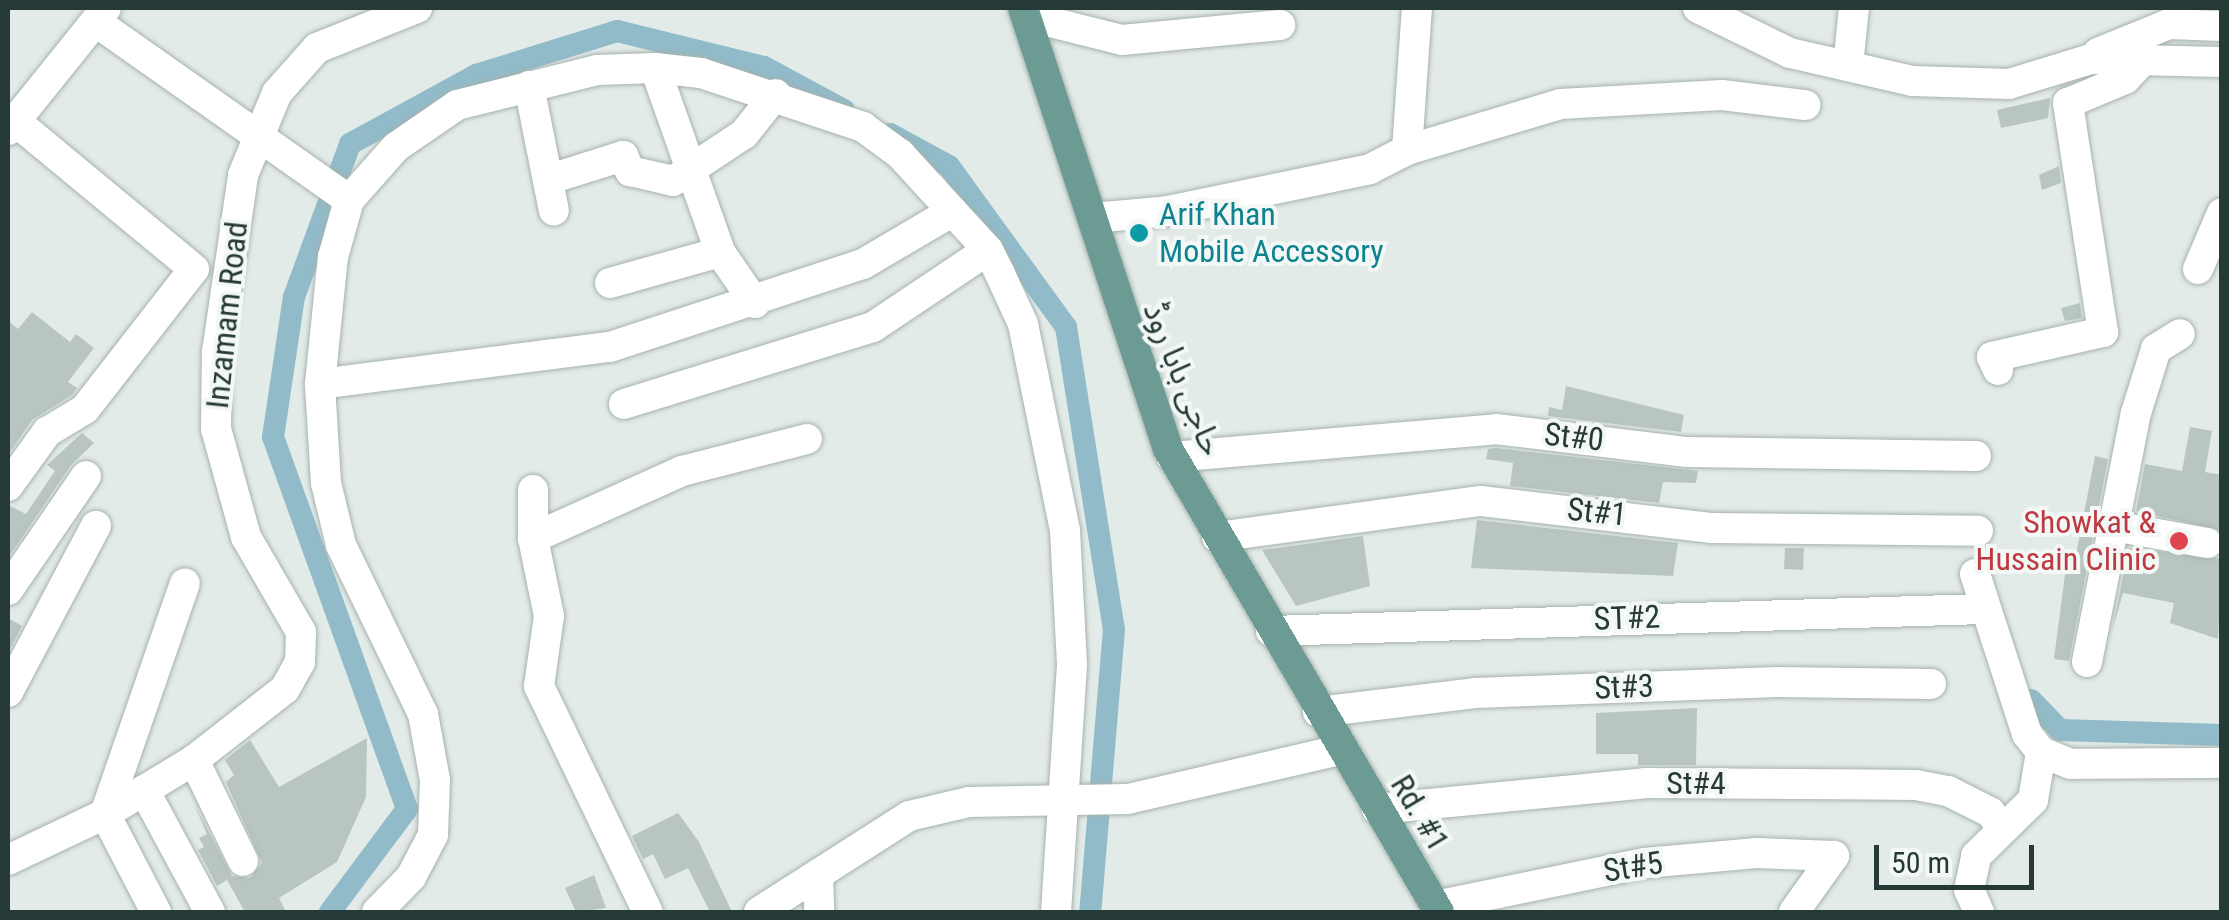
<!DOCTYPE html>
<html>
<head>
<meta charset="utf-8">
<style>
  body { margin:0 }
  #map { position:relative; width:2229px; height:920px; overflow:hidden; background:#e3ebe8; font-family:"Roboto Condensed","Noto Sans Arabic",sans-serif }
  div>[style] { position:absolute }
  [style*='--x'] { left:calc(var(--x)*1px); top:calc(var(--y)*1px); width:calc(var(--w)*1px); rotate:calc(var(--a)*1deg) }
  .canal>* { height:22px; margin:-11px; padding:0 11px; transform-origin:11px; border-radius:11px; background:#91bbc9 }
  .building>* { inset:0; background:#b8c5c1 }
  .roads { filter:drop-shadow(0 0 2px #a6b2af) drop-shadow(0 0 2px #a6b2af) }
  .minor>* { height:30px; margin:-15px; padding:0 15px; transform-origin:15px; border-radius:15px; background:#fff }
  .major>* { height:30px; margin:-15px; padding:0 15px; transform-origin:15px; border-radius:15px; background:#6c9b94 }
  .dots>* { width:28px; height:28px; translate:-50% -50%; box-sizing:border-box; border:5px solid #f3f8f6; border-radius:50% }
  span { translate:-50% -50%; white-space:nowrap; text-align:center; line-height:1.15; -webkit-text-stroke:8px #f3f8f6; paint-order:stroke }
  .culture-label { font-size:32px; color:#0d838f }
  .left { translate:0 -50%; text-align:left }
  .street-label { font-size:32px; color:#253a36 }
  .health-label { font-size:32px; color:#be3a42 }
  .right { translate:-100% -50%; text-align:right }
  .frame { position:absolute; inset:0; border:10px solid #253a36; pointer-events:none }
  .scale { position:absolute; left:1874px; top:845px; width:160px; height:45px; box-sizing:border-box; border:5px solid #253a36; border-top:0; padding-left:12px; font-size:30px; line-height:35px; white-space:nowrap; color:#253a36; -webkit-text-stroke:8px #f3f8f6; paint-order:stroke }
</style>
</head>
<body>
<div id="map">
  <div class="canal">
    <div style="--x:890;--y:134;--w:67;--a:28.5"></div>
    <div style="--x:949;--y:166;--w:199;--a:54"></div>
    <div style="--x:1066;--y:327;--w:306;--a:81"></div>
    <div style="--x:1114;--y:629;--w:284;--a:94.8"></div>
    <div style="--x:2031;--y:700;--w:42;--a:46"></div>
    <div style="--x:2060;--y:730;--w:162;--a:1.8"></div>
    <div style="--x:330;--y:912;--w:129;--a:-53.2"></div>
    <div style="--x:407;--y:809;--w:395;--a:-109.8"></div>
    <div style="--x:273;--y:437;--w:142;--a:-81.5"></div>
    <div style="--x:294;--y:297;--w:163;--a:-69.9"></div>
    <div style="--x:350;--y:144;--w:144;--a:-28.7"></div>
    <div style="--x:476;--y:75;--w:148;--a:-17.3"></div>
    <div style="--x:617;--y:31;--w:151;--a:13.8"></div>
    <div style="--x:764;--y:67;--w:91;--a:28.3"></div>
  </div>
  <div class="building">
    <div style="clip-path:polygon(2050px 98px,2048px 118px,2001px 128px,1997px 110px)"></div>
    <div style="clip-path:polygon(2059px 166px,2061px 183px,2042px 190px,2039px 175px)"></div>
    <div style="clip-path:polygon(2080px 303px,2082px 318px,2065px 321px,2061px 308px)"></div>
    <div style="clip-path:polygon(32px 312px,70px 342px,76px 334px,94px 348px,68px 382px,77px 388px,72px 395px,32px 420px,8px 455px,8px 321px,18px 329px)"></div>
    <div style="clip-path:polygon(1566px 386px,1684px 415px,1681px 432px,1548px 416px,1549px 407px,1562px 410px)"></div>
    <div style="clip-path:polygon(2190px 427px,2212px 431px,2205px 472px,2222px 475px,2220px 530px,2136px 511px,2145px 464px,2182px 471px)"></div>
    <div style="clip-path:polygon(82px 433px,94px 443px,71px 465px,8px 558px,8px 505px,26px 514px,55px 471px,47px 465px)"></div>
    <div style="clip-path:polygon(1488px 449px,1496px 448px,1698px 471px,1696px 483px,1663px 482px,1659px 503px,1510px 486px,1513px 463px,1486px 459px)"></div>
    <div style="clip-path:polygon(2095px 456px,2108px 459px,2069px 661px,2054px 659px,2067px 559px,2075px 560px)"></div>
    <div style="clip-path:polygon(1477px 520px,1678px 543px,1673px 576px,1471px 568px)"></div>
    <div style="clip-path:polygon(1363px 536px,1370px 586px,1296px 606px,1262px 550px)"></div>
    <div style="clip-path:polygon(1785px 548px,1804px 548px,1803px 570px,1784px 569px)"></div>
    <div style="clip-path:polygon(2129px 548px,2222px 559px,2218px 639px,2170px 623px,2174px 603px,2123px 593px,2112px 630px)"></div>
    <div style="clip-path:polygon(8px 618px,22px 626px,8px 653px)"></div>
    <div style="clip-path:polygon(1697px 708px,1696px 765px,1638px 765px,1638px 754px,1596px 754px,1596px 713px)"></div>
    <div style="clip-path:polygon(367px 738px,366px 797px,337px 862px,279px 898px,286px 912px,245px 912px,227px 880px,217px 886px,198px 850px,204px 847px,199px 838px,207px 834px,195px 806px,232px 876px,250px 878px,262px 863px,226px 782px,234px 775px,225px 760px,250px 740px,279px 787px)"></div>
    <div style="clip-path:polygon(678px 813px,699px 842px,732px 912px,710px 912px,688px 868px,665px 879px,653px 854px,643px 859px,632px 836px)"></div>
    <div style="clip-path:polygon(594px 875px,606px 908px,576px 912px,565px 888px)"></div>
  </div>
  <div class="roads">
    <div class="minor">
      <div style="--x:1698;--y:8;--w:102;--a:26.1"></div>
      <div style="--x:1790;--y:53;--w:125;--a:12.9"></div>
      <div style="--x:1912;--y:81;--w:97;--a:1.8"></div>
      <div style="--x:2009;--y:84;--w:86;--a:-17"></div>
      <div style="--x:2091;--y:59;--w:131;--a:1.3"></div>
      <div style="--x:1026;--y:16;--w:99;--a:14"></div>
      <div style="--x:1122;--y:40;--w:159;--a:-5.4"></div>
      <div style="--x:96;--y:22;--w:309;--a:35.1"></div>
      <div style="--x:2098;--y:53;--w:77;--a:-22.2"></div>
      <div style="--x:2169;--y:24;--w:53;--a:2.2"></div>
      <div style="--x:1848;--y:66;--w:58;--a:-84.1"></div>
      <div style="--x:655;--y:68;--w:195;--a:70.5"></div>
      <div style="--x:720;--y:252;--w:62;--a:55.5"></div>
      <div style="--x:529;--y:86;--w:127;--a:78.7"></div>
      <div style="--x:8;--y:130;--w:156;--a:-51.2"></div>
      <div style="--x:1407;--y:150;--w:142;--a:-86"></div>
      <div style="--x:550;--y:179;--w:77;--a:-17.5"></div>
      <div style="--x:623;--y:156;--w:17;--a:65"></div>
      <div style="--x:630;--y:171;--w:44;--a:13.1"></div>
      <div style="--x:673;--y:181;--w:85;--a:-33.5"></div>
      <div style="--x:744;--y:134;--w:51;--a:-51.3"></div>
      <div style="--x:1093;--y:218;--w:75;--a:-5.3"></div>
      <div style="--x:1168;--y:211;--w:206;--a:-11.7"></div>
      <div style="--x:1370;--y:169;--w:42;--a:-27.2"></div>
      <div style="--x:1407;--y:150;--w:160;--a:-16.7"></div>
      <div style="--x:1560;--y:104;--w:162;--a:-3.2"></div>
      <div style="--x:1722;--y:95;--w:84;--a:6.9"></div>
      <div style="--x:2198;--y:269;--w:61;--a:-66.8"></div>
      <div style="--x:610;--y:283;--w:114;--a:-15.7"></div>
      <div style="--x:1998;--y:370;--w:14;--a:-115"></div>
      <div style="--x:1992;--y:357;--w:114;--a:-12.7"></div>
      <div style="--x:2103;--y:332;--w:232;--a:-98.7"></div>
      <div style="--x:2068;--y:103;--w:62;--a:-22.8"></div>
      <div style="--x:2125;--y:79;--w:30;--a:-46"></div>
      <div style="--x:320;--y:384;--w:292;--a:-7.3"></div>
      <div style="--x:610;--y:347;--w:266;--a:-18.2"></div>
      <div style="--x:863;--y:264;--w:104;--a:-30.5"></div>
      <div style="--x:624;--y:404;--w:261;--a:-17.2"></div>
      <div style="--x:873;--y:327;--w:138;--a:-33.8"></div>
      <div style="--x:1172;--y:457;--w:325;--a:-4.9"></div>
      <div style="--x:1496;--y:429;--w:192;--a:6.9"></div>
      <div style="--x:1687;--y:452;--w:289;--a:0.8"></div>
      <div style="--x:8;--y:486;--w:67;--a:-54.2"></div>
      <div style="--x:47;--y:432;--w:44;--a:-31.2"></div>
      <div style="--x:85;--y:409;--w:177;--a:-52.1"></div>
      <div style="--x:194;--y:269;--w:232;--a:-140.4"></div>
      <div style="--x:533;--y:490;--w:48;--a:90"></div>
      <div style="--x:533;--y:538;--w:80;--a:78.4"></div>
      <div style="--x:549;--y:616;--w:71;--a:98.1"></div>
      <div style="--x:539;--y:686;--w:251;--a:64.3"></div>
      <div style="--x:2113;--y:526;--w:96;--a:10.3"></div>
      <div style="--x:1217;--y:537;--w:266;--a:-7.8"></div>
      <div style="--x:1481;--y:501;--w:233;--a:6.7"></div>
      <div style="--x:1712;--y:528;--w:266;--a:0.6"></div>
      <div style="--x:533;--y:538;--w:163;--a:-24.2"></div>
      <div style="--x:682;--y:471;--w:129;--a:-14.4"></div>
      <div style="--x:1975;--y:574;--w:168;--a:72"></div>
      <div style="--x:2027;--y:734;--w:23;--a:52"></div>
      <div style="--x:2041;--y:752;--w:32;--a:22"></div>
      <div style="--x:2071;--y:764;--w:151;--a:-0.4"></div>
      <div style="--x:8;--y:590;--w:138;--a:-55.6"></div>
      <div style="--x:1271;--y:631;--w:712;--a:-1.77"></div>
      <div style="--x:2087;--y:662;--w:254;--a:-78.9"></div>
      <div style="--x:2136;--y:413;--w:67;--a:-72.6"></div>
      <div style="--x:2156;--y:349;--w:28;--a:-32"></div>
      <div style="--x:8;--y:692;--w:188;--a:-62.1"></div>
      <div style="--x:1318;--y:712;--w:158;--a:-6.9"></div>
      <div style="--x:1475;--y:693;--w:302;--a:-2.1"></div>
      <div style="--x:1777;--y:682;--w:154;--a:0.7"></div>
      <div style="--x:194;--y:760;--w:112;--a:64.1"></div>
      <div style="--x:144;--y:790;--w:139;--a:61.6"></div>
      <div style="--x:1377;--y:809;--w:269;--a:-5.5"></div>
      <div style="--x:1645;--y:783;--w:271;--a:0.4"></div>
      <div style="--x:1916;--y:785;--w:33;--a:11"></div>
      <div style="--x:1948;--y:791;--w:47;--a:26.6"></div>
      <div style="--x:1990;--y:812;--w:20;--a:53"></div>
      <div style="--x:8;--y:860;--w:107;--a:-25.4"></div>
      <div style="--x:105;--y:814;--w:104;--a:-31.2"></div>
      <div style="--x:194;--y:760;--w:115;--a:-38"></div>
      <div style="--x:285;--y:689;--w:31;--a:-61"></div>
      <div style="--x:300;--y:662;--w:30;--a:-88"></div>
      <div style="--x:301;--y:632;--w:110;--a:-120.1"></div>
      <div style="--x:246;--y:537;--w:112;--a:-105.5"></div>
      <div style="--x:216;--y:429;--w:77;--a:-89.3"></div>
      <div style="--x:217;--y:352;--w:179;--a:-81.6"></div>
      <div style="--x:243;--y:175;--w:89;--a:-67.5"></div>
      <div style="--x:277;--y:93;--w:60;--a:-48.4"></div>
      <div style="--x:317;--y:48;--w:108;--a:-21.8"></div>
      <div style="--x:818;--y:875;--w:37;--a:88"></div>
      <div style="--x:1435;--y:906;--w:214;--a:-11.6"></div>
      <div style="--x:1645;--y:863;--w:112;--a:-5.1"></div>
      <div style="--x:1757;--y:853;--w:77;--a:2.2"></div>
      <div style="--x:156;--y:912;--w:110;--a:-117.5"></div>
      <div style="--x:105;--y:814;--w:244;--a:-70.9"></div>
      <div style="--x:377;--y:912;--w:49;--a:-45.8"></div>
      <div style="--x:411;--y:877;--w:47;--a:-62.4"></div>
      <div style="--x:433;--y:835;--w:55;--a:-87.9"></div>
      <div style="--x:435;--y:780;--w:67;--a:-100.3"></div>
      <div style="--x:423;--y:714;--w:188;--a:-115.9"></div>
      <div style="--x:341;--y:545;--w:64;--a:-103.6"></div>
      <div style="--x:326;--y:483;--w:99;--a:-93.5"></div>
      <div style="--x:320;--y:384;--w:128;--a:-84.2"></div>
      <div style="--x:333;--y:257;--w:59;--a:-74.3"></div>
      <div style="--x:349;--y:200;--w:71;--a:-48.4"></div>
      <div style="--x:396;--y:147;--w:74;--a:-34.5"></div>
      <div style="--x:457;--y:105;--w:144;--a:-14"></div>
      <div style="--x:597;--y:70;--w:58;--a:-2"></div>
      <div style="--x:655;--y:68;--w:46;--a:6.2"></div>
      <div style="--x:701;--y:73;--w:171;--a:18.4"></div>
      <div style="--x:863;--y:127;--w:46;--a:36.1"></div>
      <div style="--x:900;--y:154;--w:130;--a:47.5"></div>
      <div style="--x:988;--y:250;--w:27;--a:63"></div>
      <div style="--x:1000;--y:274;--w:55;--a:65.3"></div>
      <div style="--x:1023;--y:324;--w:211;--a:78.5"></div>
      <div style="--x:1065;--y:531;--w:134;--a:87"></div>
      <div style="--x:1072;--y:665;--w:248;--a:93.7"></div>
      <div style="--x:759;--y:912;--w:178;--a:-32.6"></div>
      <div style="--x:909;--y:816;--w:62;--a:-13.1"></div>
      <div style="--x:969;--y:802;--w:159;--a:-1.1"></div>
      <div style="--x:1128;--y:799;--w:219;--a:-13"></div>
      <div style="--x:1794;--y:912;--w:69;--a:-54.5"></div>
      <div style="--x:1979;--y:912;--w:24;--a:-114"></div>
      <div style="--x:1969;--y:890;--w:35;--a:-78"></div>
      <div style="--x:1976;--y:856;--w:80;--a:-44.5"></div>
      <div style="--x:2033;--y:800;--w:49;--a:-80.5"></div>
    </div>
    <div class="major">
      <div style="--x:1023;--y:8;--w:464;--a:71.8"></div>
      <div style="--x:1168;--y:449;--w:536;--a:59.66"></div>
    </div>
  </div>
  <div class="dots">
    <div style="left:1139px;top:233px;background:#0f9aa8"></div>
    <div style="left:2179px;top:541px;background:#e0444e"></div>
  </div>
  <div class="culture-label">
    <span class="left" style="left:1159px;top:233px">Arif Khan<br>Mobile Accessory</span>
  </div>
  <div class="street-label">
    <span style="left:227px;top:315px;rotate:-84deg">Inzamam Road</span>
    <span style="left:1183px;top:379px;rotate:68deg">حاجی بابا روڈ</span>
    <span style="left:1574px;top:437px;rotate:6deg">St#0</span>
    <span style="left:1597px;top:512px;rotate:6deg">St#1</span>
    <span style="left:1627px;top:618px;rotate:-2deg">ST#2</span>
    <span style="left:1624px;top:687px;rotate:-2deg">St#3</span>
    <span style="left:1696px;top:783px">St#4</span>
    <span style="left:1420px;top:813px;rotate:59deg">Rd. #1</span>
    <span style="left:1633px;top:867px;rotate:-9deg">St#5</span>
  </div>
  <div class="health-label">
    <span class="right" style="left:2156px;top:541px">Showkat &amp;<br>Hussain Clinic</span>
  </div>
  <div class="frame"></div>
  <div class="scale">50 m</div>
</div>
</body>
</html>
